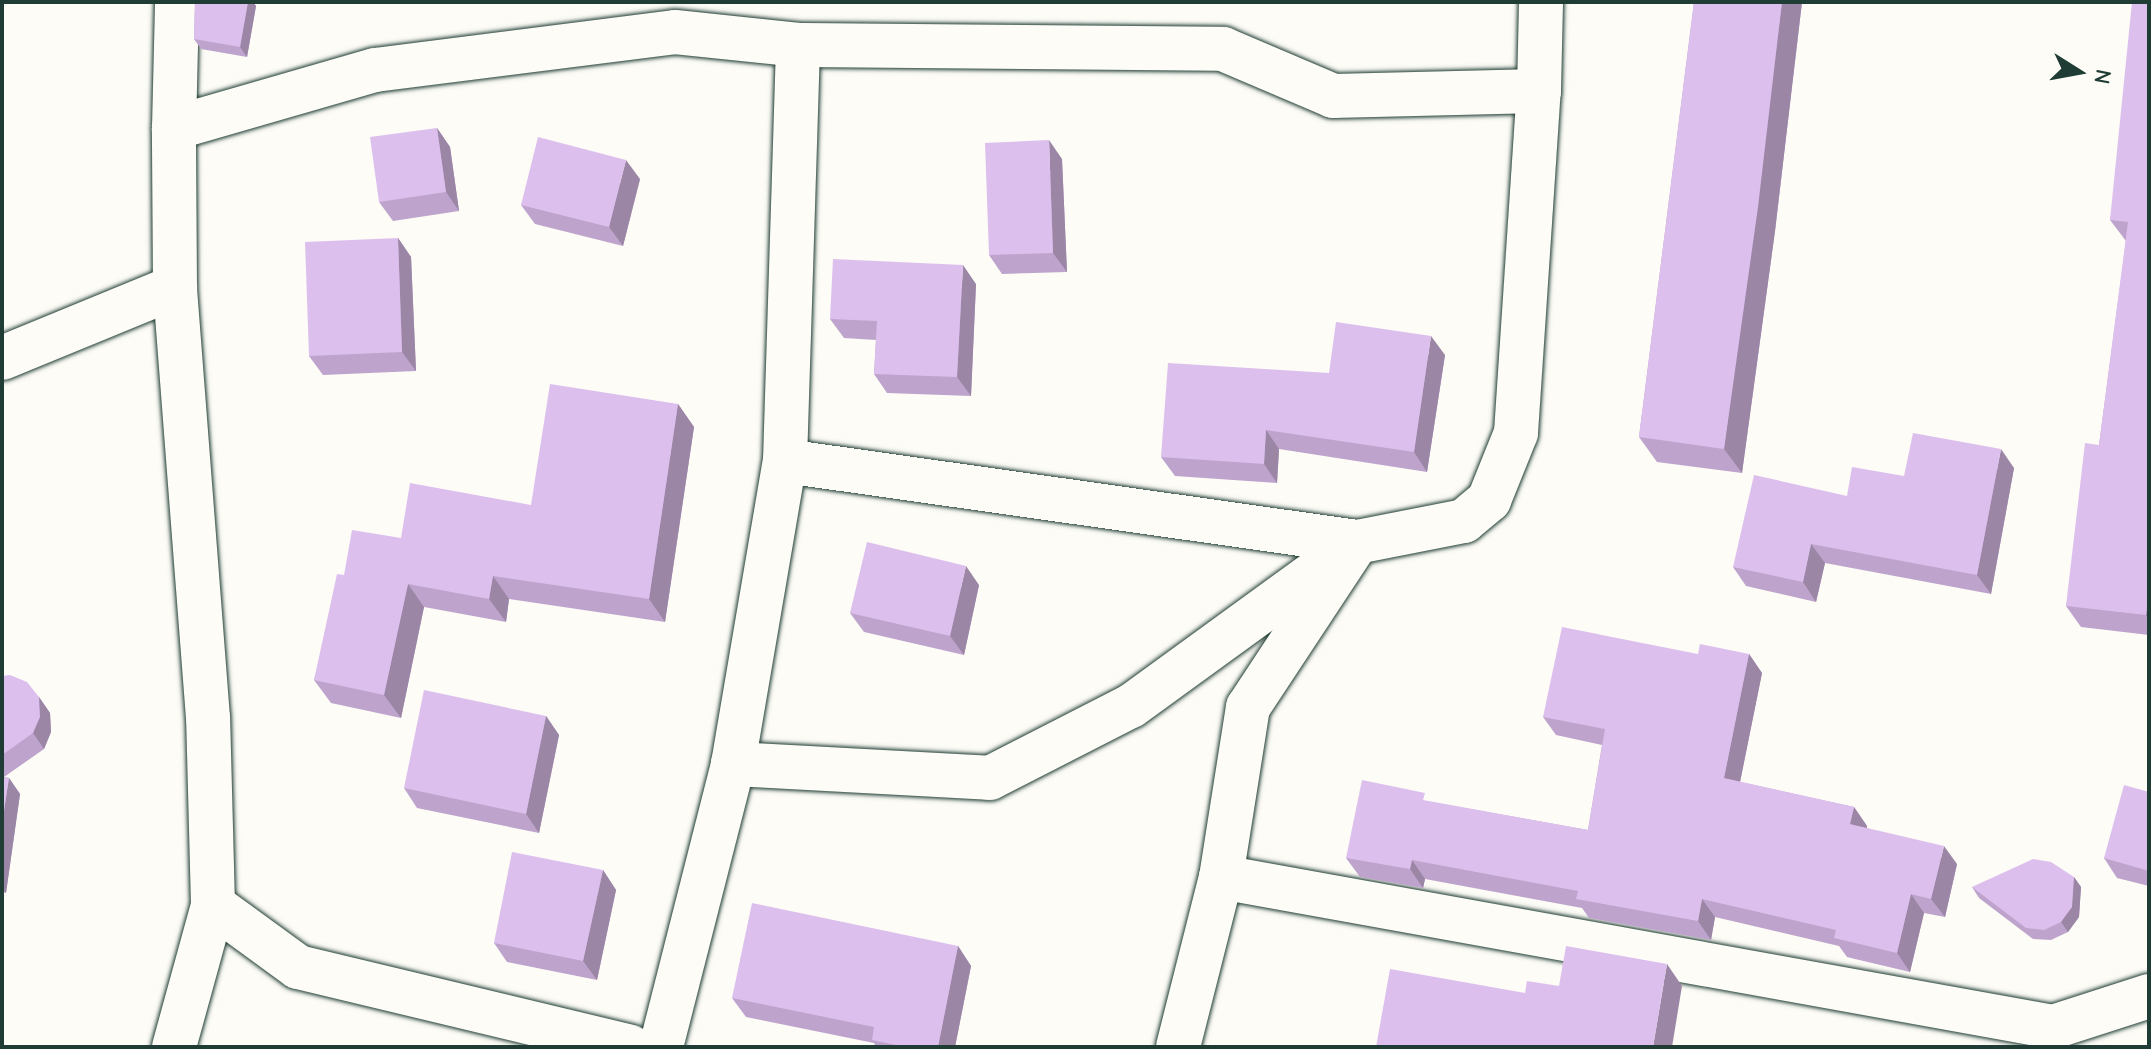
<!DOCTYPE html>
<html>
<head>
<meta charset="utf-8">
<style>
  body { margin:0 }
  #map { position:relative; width:2151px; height:1049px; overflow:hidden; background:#fdfcf7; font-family:"Comic Neue",sans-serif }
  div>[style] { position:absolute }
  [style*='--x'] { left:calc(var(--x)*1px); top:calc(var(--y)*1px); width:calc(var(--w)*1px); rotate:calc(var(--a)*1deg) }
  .roads { filter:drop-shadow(0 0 2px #1f3d34) drop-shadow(0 0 2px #1f3d34) }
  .minor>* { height:44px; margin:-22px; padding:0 22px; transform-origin:22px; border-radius:22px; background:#fdfcf7 }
  .wall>* { inset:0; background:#bea4cc }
  .shaded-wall>* { inset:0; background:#9b86a6 }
  .building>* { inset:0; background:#ddbfed }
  span { translate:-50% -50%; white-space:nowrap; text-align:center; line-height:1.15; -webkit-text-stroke:8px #fdfcf7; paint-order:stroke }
  .frame { position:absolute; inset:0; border:4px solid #1f3d34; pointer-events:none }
  .north { position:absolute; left:2039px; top:32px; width:80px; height:80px; -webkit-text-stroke:6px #fdfcf7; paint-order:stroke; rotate:101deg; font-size:22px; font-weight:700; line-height:32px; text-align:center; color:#1f3d34 }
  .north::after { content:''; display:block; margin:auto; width:28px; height:36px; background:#1f3d34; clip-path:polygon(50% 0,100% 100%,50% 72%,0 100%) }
</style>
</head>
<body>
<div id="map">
  <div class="roads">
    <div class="minor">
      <div style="--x:174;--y:128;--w:126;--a:-88.6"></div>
      <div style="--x:2;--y:358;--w:187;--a:-22.3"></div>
      <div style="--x:785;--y:461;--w:578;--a:8.06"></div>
      <div style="--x:1357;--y:542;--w:198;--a:123.4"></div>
      <div style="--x:1248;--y:707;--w:172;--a:99"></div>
      <div style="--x:1221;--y:877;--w:175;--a:104.2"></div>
      <div style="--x:733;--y:764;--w:257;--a:3.1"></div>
      <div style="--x:990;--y:778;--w:158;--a:-27.1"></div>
      <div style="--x:1131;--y:706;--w:279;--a:-36"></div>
      <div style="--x:1357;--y:542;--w:109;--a:-11.1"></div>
      <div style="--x:1464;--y:521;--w:33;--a:-40"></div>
      <div style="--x:1489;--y:500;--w:72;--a:-68.1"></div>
      <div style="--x:1516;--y:433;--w:343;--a:-86.2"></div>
      <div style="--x:1221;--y:877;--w:845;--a:10.22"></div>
      <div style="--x:2053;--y:1027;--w:101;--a:-17.9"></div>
      <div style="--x:213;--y:905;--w:105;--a:36.1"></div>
      <div style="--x:298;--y:967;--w:342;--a:13.5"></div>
      <div style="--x:174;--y:1047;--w:147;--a:-74.6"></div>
      <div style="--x:213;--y:905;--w:187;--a:-91.5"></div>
      <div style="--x:208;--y:718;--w:432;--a:-94.4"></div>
      <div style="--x:175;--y:287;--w:159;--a:-90.4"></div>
      <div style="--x:174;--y:128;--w:209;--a:-16.1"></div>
      <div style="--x:375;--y:70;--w:302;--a:-7.2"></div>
      <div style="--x:675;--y:32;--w:124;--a:6"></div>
      <div style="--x:798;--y:45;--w:425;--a:0.5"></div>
      <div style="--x:1223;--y:49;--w:120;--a:23.1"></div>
      <div style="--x:1333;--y:96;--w:206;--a:-1.4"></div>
      <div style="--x:1539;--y:91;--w:89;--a:-88.7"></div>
      <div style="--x:661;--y:1047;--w:292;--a:-75.7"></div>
      <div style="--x:733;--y:764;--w:307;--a:-80.3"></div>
      <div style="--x:785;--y:461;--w:416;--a:-88.2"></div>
    </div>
  </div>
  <div class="wall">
    <div style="clip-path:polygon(195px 2px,253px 2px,256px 6px,247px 57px,201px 49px,194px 39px)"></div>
    <div style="clip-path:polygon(1694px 2px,1802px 2px,1775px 231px,1742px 473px,1657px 462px,1639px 437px)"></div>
    <div style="clip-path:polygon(2149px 2px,2149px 635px,2081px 627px,2066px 606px,2099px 445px,2126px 241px,2110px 220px)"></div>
    <div style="clip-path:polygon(437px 128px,450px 147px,459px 211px,393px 221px,379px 202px)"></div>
    <div style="clip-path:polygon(1062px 159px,1067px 272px,1002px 274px,989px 255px)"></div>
    <div style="clip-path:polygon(640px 179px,623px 246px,535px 224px,521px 205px)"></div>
    <div style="clip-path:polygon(398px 238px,411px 257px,416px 371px,323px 375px,309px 356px)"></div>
    <div style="clip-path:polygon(976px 284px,971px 396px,887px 393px,874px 374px,876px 340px,844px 338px,830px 319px)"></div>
    <div style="clip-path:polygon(1445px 355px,1427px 472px,1279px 449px,1277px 483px,1175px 476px,1161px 457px,1329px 373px)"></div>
    <div style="clip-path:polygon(678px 404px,694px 427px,665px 622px,509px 599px,506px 622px,424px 607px,401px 718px,331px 703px,314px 680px,344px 575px,401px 538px,531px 505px)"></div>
    <div style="clip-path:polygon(2014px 468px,1991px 594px,1825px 563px,1816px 602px,1746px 586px,1733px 567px,1847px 496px,1904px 476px)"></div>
    <div style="clip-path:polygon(979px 585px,964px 655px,864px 632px,850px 613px)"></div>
    <div style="clip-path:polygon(1749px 654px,1762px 673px,1740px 782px,1854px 807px,1867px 826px,1867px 828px,1957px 864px,1945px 917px,1924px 913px,1910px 972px,1847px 957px,1839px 946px,1715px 917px,1711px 940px,1589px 918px,1582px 908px,1425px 879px,1423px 888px,1360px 877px,1346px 858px,1431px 802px,1588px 830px,1602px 745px,1556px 735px,1543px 717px)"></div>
    <div style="clip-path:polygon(2px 676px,39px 697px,50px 713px,51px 732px,44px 749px,4px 777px,9px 778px,20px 794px,6px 893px,2px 892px)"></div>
    <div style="clip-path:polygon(546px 716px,559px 735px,539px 833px,417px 808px,404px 788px)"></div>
    <div style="clip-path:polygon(2149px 792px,2149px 886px,2117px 878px,2104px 858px)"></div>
    <div style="clip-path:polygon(603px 870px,616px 890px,597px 980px,507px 962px,494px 943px)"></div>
    <div style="clip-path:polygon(2074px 877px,2081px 887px,2079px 917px,2068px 932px,2051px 940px,2033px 939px,1979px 898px,1972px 887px)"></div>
    <div style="clip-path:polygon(958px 946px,971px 966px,955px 1047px,876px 1047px,874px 1043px,746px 1017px,732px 998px)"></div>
  </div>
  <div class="shaded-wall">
    <div style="clip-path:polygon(248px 2px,253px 2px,256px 6px,247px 57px,240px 47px)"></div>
    <div style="clip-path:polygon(1782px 2px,1802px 2px,1775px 231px,1742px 473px,1724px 449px)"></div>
    <div style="clip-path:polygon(437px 128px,450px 147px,459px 211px,446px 192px)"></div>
    <div style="clip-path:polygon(1049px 140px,1062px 159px,1067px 272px,1053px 253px)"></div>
    <div style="clip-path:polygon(626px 160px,640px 179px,623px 246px,609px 227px)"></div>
    <div style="clip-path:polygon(398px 238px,411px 257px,416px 371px,402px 352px)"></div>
    <div style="clip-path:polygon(963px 265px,976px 284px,971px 396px,957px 377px)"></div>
    <div style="clip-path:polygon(1431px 336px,1445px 355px,1427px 472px,1414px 452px)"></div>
    <div style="clip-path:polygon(678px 404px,694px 427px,665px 622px,649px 599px)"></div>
    <div style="clip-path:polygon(1266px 430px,1279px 449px,1277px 483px,1264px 464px)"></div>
    <div style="clip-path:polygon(2001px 449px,2014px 468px,1991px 594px,1977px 575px)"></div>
    <div style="clip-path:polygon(1811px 544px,1825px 563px,1816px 602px,1803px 582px)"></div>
    <div style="clip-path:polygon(966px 566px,979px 585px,964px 655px,950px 636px)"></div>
    <div style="clip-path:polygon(493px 576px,509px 599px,506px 622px,489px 599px)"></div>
    <div style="clip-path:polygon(408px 584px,424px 607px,401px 718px,384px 695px)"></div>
    <div style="clip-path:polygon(2149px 593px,2149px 619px,2146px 615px)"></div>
    <div style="clip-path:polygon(1749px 654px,1762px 673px,1737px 797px,1724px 778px)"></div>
    <div style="clip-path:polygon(39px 697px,50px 713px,51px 732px,44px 749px,33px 733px)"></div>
    <div style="clip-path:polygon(546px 716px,559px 735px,539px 833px,526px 814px)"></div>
    <div style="clip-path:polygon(9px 778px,20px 794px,6px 893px,2px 888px,2px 824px)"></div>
    <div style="clip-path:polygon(1854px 807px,1867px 826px,1863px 843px,1850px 824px)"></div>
    <div style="clip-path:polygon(1944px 846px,1957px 864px,1945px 917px,1931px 899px)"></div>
    <div style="clip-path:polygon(1412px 860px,1425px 879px,1423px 888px,1410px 869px)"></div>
    <div style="clip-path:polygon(603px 870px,616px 890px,597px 980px,583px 961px)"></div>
    <div style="clip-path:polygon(2074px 877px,2081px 887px,2079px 917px,2068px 932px,2061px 922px)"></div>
    <div style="clip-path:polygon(1911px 894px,1924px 913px,1910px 972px,1897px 953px)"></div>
    <div style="clip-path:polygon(1702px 899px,1715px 917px,1711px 940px,1698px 921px)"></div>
    <div style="clip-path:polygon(958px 946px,971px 966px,955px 1047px,938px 1047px)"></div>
    <div style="clip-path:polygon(1667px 964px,1682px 986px,1672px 1047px,1653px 1047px)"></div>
  </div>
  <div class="building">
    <div style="clip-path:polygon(195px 2px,248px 2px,240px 47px,194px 39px)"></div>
    <div style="clip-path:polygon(1694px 2px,1782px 2px,1758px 207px,1724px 449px,1639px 437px)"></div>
    <div style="clip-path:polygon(2132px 2px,2149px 2px,2149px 593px,2146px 615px,2066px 606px,2085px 443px,2099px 445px,2128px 222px,2110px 220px)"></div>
    <div style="clip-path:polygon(437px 128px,446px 192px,379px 202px,370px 137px)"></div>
    <div style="clip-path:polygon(538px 137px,626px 160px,609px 227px,521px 205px)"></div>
    <div style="clip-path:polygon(1049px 140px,1053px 253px,989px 255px,985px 143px)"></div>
    <div style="clip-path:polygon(398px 238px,402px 352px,309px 356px,305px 242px)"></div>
    <div style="clip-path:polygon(833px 259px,963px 265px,957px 377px,874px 374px,877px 321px,830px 319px)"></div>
    <div style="clip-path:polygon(1336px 322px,1431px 336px,1414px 452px,1266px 430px,1264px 464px,1161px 457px,1168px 363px,1329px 373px)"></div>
    <div style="clip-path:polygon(550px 384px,678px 404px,649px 599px,493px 576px,489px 599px,408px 584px,384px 695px,314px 680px,337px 574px,344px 575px,352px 530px,401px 538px,410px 483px,531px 505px)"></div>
    <div style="clip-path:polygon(1913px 433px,2001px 449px,1977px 575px,1811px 544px,1803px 582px,1733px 567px,1754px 475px,1847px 496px,1852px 467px,1904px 476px)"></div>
    <div style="clip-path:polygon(867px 542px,966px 566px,950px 636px,850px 613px)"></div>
    <div style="clip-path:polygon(1562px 627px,1698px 654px,1700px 644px,1749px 654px,1724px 778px,1854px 807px,1850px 824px,1944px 846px,1931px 899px,1911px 894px,1897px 953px,1834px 938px,1836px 930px,1702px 899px,1698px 921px,1576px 899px,1578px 891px,1412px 860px,1410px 869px,1346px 858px,1362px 780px,1425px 793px,1423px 800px,1588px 830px,1605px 729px,1543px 717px)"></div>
    <div style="clip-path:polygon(10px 675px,27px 682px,39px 697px,40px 717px,33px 733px,2px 755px,2px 676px)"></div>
    <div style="clip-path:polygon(424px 690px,546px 716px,526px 814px,404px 788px)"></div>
    <div style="clip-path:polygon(2px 777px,9px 778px,2px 824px)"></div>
    <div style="clip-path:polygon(2124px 785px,2149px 792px,2149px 871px,2104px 858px)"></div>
    <div style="clip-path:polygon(512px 852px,603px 870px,583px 961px,494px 943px)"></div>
    <div style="clip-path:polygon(2033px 859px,2051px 862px,2074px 877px,2072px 907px,2061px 922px,2044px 930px,2026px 928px,1972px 887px)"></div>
    <div style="clip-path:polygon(752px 903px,958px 946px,938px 1047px,905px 1047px,872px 1040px,874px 1027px,732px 998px)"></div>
    <div style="clip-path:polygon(1566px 946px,1667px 964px,1653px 1047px,1376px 1047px,1390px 969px,1525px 993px,1527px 981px,1559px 986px)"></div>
  </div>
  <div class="frame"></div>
  <div class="north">N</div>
</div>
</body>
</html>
